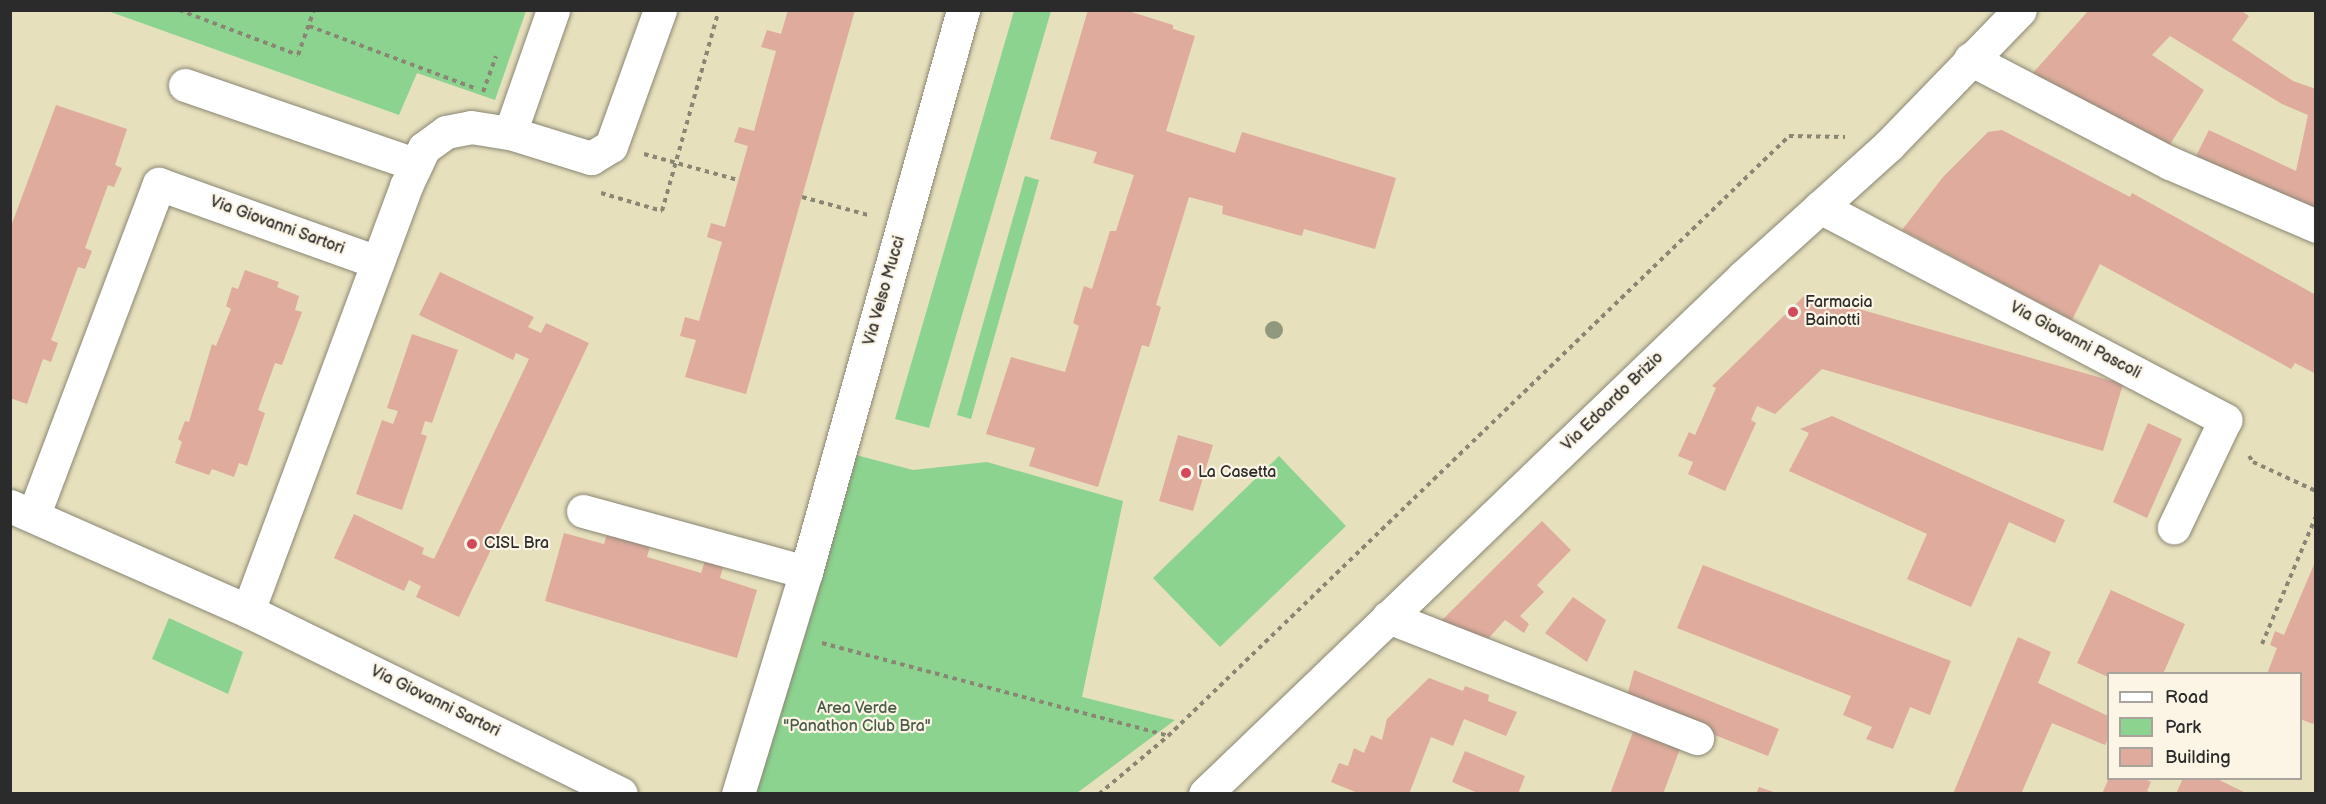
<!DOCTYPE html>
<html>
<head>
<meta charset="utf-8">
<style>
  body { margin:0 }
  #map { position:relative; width:2326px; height:804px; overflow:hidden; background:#e7e0bd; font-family:"Balsamiq Sans",sans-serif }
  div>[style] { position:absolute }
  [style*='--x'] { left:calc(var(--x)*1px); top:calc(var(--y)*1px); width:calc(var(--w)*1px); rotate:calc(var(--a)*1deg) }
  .green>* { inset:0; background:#8bd38f }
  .building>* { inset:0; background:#deab9d }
  .path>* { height:4px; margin-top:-2px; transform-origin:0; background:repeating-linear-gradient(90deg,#898674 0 4.5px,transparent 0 9px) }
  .roads { filter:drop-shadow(0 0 2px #898674) drop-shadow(0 0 2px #898674) }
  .minor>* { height:33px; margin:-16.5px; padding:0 16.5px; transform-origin:16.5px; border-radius:16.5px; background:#fff }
  .major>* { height:33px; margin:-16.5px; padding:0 16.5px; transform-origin:16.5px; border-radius:16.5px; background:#fff }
  .trees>* { width:18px; height:18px; margin:-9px; border-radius:50%; background:#90987d }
  .dots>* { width:16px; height:16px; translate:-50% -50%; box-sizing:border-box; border:3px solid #fcf5e5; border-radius:50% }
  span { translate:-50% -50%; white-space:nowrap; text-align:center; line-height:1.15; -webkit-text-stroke:4.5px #fcf5e5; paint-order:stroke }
  .street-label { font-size:16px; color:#2b2b2b }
  .poi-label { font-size:16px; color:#2b2b2b }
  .left { translate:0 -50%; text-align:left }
  .park-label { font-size:16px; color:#485d49 }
  .frame { position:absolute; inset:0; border:12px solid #2b2b2b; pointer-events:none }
  .legend { position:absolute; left:2107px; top:672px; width:195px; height:108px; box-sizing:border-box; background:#fcf5e5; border:2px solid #a8a49b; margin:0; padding:8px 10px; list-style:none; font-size:18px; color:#2b2b2b }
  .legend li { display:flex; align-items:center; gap:12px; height:30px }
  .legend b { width:30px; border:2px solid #a8a49b }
</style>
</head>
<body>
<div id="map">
  <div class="green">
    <div style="clip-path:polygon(108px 11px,526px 11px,495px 100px,417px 73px,399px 115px)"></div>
    <div style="clip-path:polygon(1014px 11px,1051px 11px,929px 428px,895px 419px)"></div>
    <div style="clip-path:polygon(1025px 176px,1039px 180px,971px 419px,957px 415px)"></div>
    <div style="clip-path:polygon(856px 455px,913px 470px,987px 462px,1123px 501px,1082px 697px,1175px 720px,1077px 793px,754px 794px,807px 629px)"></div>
    <div style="clip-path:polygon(1279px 456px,1346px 526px,1220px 647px,1153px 578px)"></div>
    <div style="clip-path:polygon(169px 618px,243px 652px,228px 694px,152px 659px)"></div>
  </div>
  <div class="building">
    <div style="clip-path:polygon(788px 10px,855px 10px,746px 394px,685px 377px,696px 340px,680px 336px,685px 317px,699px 321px,722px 242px,707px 237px,711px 223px,725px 227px,748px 146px,734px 142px,739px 127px,754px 131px,776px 51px,761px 47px,767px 30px,781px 34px)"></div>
    <div style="clip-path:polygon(1088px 10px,1125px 10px,1173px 25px,1173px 29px,1195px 36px,1166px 131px,1235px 153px,1242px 132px,1396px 178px,1375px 249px,1304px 229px,1302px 236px,1222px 214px,1223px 206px,1189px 197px,1156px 305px,1161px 307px,1149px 347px,1142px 345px,1098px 487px,1029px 466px,1035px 448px,986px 434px,1011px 357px,1065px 372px,1079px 326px,1073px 323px,1084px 286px,1092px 289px,1110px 231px,1116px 231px,1134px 175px,1093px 163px,1097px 152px,1050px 139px)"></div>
    <div style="clip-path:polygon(2089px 10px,2240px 10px,2249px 16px,2232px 40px,2293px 81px,2316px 89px,2316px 210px,2196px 156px,2209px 130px,2296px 171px,2308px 115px,2282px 104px,2170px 36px,2152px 55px,2204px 90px,2169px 146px,2031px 75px)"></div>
    <div style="clip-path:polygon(56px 105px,127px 129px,115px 165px,122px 168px,114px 187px,108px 185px,85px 248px,92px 251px,85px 269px,78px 267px,51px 340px,58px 343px,51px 362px,43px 359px,27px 404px,10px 398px,10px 229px)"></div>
    <div style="clip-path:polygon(2002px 130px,2130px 197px,2132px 193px,2316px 295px,2316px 374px,2295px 363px,2291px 369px,2100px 264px,2072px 320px,1902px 230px,1943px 177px,1988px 132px)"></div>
    <div style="clip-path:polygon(245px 270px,279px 282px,277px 287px,299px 296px,295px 310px,302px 312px,282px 365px,275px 363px,258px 410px,265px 413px,247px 466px,239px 463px,234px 477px,212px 469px,209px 475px,175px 463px,182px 442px,178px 439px,185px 421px,189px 422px,212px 344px,216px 346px,231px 309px,226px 306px,232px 287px,238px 289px)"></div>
    <div style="clip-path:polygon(440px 272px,534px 317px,528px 327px,541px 333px,546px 323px,589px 343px,459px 617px,416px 597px,421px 586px,409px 580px,404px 591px,334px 558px,354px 514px,424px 548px,422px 554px,434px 559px,529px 359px,516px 353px,513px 360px,419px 315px)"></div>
    <div style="clip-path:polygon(1806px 294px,2123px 384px,2103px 451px,1822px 369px,1775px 414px,1757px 406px,1751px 420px,1756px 423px,1725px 491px,1688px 474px,1693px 462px,1678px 456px,1689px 432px,1695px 435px,1716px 388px,1712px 386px)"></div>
    <div style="clip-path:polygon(412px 334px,458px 350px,432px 423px,425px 421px,421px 434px,427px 436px,402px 510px,356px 494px,382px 420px,393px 424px,398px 411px,387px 408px)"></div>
    <div style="clip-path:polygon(1832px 416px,2065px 520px,2055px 543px,2009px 522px,1971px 607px,1907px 579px,1927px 534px,1789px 471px,1809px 433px,1800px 429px)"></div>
    <div style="clip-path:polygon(2148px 423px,2182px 439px,2147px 518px,2113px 502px)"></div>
    <div style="clip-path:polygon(1178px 435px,1213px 445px,1193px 511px,1159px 501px)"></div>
    <div style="clip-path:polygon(1542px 521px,1571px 550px,1537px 585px,1544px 592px,1520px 616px,1529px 624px,1524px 633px,1505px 620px,1487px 640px,1439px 623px)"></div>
    <div style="clip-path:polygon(564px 533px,604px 544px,607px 534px,650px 546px,647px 557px,701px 573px,705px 561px,723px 567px,720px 578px,757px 590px,737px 658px,545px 601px)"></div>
    <div style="clip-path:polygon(2316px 560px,2316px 717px,2313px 724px,2300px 719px,2300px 674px,2267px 674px,2277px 648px,2270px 645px,2275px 631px,2284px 635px)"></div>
    <div style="clip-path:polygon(1703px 565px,1951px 661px,1930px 715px,1910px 707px,1893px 749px,1866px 739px,1872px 727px,1843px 715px,1851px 696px,1677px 628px)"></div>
    <div style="clip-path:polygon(2111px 590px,2185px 624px,2163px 674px,2108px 674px,2108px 677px,2077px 663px)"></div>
    <div style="clip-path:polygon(1573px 597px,1606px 620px,1587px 662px,1545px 633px)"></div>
    <div style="clip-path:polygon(2018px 637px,2051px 652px,2038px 683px,2108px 716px,2108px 739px,2105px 745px,2052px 723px,2021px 794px,1953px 794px)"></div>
    <div style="clip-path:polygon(1634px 670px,1779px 729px,1768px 756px,1626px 700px)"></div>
    <div style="clip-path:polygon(1429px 678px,1463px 691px,1465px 686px,1489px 695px,1488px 701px,1517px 712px,1506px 736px,1464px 719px,1453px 746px,1431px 737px,1409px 794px,1360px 794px,1331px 782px,1339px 763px,1348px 766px,1354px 748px,1364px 753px,1371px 735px,1382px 740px,1387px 719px)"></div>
    <div style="clip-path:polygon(1636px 724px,1683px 741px,1663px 794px,1610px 794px)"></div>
    <div style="clip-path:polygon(1465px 751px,1525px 776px,1518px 794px,1480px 794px,1452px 782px)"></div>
    <div style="clip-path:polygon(2109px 778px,2143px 778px,2151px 782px,2147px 791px,2154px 794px,2102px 794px)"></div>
    <div style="clip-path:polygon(2183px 778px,2215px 778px,2248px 794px,2176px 794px)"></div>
    <div style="clip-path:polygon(1759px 787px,1777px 793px,1777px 794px,1756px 794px)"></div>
  </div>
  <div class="path">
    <div style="--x:179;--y:10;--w:127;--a:20.7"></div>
    <div style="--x:298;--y:55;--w:48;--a:-70.4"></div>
    <div style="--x:309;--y:26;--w:179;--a:20.6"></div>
    <div style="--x:483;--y:92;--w:38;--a:-70"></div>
    <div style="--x:644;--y:154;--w:98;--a:15.5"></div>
    <div style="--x:601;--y:193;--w:64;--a:16.4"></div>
    <div style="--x:662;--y:211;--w:209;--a:-74.2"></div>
    <div style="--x:802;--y:197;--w:68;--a:15.3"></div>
    <div style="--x:2249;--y:456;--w:7;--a:56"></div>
    <div style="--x:2253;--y:462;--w:69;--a:24.7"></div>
    <div style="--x:822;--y:643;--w:358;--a:15"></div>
    <div style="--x:2262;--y:644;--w:139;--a:-67.1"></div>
    <div style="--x:1099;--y:794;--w:90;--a:-40"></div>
    <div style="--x:1168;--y:736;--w:864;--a:-44.01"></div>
    <div style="--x:1789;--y:136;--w:56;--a:1"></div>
  </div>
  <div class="roads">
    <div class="minor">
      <div style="--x:1970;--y:59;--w:225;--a:27.5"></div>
      <div style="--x:2170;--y:163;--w:159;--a:23.3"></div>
      <div style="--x:185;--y:85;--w:243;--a:19"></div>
      <div style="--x:510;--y:133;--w:130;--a:-70.7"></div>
      <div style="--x:1820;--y:207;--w:458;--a:27.7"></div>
      <div style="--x:2225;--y:420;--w:119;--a:115.5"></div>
      <div style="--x:10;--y:506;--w:260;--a:23.8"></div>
      <div style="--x:248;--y:611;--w:415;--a:26.1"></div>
      <div style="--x:583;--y:511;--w:231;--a:15.3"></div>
      <div style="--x:34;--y:514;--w:353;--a:-69.3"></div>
      <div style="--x:159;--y:184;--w:232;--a:19.7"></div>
      <div style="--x:248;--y:611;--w:453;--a:-69.6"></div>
      <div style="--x:406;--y:186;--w:42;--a:-64.7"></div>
      <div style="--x:424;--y:148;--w:27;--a:-36"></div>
      <div style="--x:446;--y:132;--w:25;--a:-11"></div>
      <div style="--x:471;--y:127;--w:39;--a:9"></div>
      <div style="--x:510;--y:133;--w:85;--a:17.2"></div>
      <div style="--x:591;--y:158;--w:23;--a:-31"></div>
      <div style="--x:611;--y:146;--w:145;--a:-70.2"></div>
      <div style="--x:1388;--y:617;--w:332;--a:21.4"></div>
      <div style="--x:738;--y:794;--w:232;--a:-73"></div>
      <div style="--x:806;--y:572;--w:584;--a:-74.39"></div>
    </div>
    <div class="major">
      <div style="--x:1205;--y:794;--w:748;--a:-43.86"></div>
      <div style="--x:1744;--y:276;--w:195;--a:-42.1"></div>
      <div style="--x:1889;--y:145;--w:188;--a:-45.9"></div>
    </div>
  </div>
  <div class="trees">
    <div style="left:1274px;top:330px"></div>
  </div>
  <div class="dots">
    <div style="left:1793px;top:312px;background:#d1495b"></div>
    <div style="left:1186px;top:473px;background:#d1495b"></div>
    <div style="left:472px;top:544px;background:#d1495b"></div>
  </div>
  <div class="street-label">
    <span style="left:277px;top:226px;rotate:20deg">Via Giovanni Sartori</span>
    <span style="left:885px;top:291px;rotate:-74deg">Via Velso Mucci</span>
    <span style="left:2075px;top:341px;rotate:28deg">Via Giovanni Pascoli</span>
    <span style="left:1613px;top:402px;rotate:-44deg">Via Edoardo Brizio</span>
    <span style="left:435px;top:702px;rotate:26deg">Via Giovanni Sartori</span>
  </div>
  <div class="poi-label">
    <span class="left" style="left:1805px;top:312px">Farmacia<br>Bainotti</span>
    <span class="left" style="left:1198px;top:473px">La Casetta</span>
    <span class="left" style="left:484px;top:544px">CISL Bra</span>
  </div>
  <div class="park-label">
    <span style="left:857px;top:718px">Area Verde<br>"Panathon Club Bra"</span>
  </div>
  <div class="frame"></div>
  <ul class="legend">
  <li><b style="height:8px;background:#fff"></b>Road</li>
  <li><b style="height:16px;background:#8bd38f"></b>Park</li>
  <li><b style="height:16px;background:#deab9d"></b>Building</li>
  </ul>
</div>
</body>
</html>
